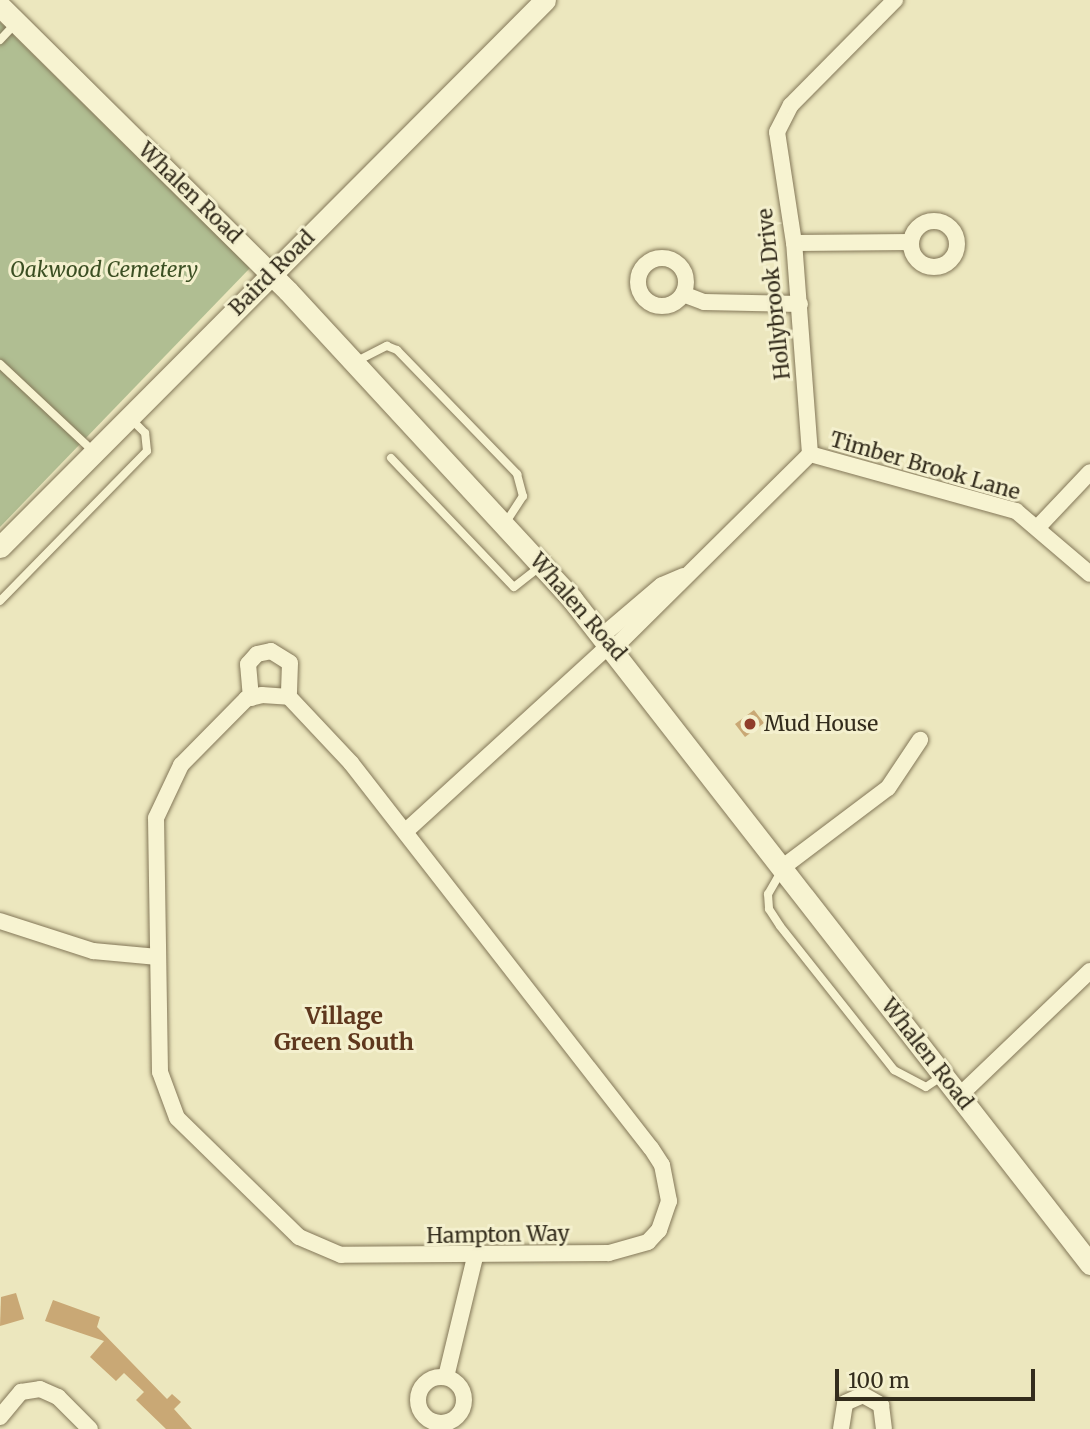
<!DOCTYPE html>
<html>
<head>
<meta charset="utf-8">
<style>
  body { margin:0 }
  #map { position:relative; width:1090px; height:1429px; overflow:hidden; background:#ece7be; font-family:Merriweather,serif }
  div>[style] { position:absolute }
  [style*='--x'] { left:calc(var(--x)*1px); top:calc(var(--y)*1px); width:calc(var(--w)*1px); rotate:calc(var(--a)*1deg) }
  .cemetery>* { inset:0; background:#b0be92 }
  .building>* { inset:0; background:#c9a875 }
  .roads { filter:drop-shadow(0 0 2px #837758) drop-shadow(0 0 2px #837758) }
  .lane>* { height:8px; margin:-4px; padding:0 4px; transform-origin:4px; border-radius:4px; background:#f7f3d1 }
  .street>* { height:16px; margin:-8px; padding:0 8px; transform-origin:8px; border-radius:8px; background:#f7f3d1 }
  .street>.ring { margin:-8px; padding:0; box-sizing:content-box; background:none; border:16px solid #f7f3d1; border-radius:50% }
  .secondary>* { height:21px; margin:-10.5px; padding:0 10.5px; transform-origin:10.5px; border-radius:10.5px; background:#f7f3d1 }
  .dots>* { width:19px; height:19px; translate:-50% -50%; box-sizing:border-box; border:4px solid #f4f0ce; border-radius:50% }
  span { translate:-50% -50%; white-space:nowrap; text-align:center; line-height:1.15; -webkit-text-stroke:6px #f4f0ce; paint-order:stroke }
  .street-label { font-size:21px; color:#332c1c }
  .park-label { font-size:21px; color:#3b4f23; font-style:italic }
  .poi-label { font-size:21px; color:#332c1c }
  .left { translate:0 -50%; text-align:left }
  .neighbourhood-label { font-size:23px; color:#5e371d; font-weight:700 }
  .scale { position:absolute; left:835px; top:1369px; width:200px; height:32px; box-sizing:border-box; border:4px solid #332c1c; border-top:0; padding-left:9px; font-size:21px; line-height:24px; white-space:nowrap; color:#332c1c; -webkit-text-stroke:5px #f4f0ce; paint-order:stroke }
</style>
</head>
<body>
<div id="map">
  <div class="cemetery">
    <div style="clip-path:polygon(0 22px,250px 268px,0 527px)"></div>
  </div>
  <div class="building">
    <div style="clip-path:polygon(754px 710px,764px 723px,745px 737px,735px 724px)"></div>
    <div style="clip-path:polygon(16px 1293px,24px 1319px,0 1326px,1px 1297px)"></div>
    <div style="clip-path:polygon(53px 1300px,100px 1317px,97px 1327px,167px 1399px,172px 1394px,181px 1402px,174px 1409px,192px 1429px,166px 1429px,136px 1400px,144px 1392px,124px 1373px,116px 1381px,90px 1357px,104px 1341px,45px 1321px)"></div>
  </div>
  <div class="roads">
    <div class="lane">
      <div style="--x:0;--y:40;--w:22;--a:-47"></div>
      <div style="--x:355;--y:362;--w:36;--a:-27"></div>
      <div style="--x:387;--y:346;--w:11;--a:22"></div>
      <div style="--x:397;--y:350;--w:173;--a:45.9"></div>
      <div style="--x:517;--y:474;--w:23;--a:75"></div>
      <div style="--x:523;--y:496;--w:33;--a:123"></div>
      <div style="--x:0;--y:364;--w:126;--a:43.1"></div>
      <div style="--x:391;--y:458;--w:178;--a:46.4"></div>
      <div style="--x:514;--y:587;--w:33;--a:-38"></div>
      <div style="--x:0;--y:601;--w:210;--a:-45.6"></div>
      <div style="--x:147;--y:451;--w:18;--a:-96"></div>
      <div style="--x:145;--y:433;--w:21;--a:-135"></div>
      <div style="--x:782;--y:870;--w:28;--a:120"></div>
      <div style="--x:768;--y:894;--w:15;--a:86"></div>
      <div style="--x:769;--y:909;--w:20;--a:57"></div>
      <div style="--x:780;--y:926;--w:184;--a:51.6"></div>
      <div style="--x:894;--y:1070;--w:36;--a:28"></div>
      <div style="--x:926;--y:1087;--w:18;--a:-34"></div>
    </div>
    <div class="street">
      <div class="ring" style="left:911px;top:221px;width:30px;height:30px"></div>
      <div style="--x:794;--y:243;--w:117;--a:-0.5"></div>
      <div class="ring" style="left:638px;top:258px;width:32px;height:32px"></div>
      <div style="--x:683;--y:294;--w:22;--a:21"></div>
      <div style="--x:704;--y:302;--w:96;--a:1.2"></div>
      <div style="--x:810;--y:454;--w:214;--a:15.5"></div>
      <div style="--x:1016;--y:511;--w:97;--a:40.4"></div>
      <div style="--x:1039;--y:526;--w:74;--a:-46.6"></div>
      <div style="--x:603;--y:635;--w:77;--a:-40.3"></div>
      <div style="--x:662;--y:585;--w:23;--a:-23"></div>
      <div style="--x:614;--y:648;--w:276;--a:-44.7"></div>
      <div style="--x:810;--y:454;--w:212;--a:-94.3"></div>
      <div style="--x:794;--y:243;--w:112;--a:-98.7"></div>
      <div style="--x:777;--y:132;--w:30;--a:-63"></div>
      <div style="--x:791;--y:105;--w:148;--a:-45.3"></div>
      <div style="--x:262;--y:695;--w:27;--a:4"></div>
      <div style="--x:289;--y:697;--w:91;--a:46.8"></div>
      <div style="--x:351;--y:763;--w:488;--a:52.1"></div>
      <div style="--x:651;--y:1148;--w:20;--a:57"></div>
      <div style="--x:662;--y:1165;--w:37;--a:79"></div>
      <div style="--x:669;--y:1201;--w:31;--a:109"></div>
      <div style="--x:659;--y:1230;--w:16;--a:133"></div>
      <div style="--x:648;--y:1242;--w:41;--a:164.2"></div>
      <div style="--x:609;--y:1253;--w:268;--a:179.6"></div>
      <div style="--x:341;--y:1255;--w:46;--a:-156.8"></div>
      <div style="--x:299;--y:1237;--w:170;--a:-135.7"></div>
      <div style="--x:177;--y:1118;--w:49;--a:-110.3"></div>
      <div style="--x:160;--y:1072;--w:254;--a:-90.9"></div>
      <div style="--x:156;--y:818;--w:59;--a:-64.7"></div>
      <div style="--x:181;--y:765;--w:93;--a:-45.4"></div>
      <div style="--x:246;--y:699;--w:16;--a:-14"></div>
      <div style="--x:251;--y:698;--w:34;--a:-95"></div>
      <div style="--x:248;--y:664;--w:13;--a:-48"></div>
      <div style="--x:257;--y:654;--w:14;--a:-12"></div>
      <div style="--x:271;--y:651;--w:22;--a:32"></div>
      <div style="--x:290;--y:663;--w:34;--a:92"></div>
      <div style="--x:407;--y:830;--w:276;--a:-42.4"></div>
      <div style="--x:783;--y:867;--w:131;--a:-37"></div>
      <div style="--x:888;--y:788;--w:58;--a:-56.3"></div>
      <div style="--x:0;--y:921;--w:98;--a:17.9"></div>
      <div style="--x:93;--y:951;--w:65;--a:5.3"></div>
      <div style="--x:959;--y:1096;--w:181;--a:-43.7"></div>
      <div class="ring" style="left:418px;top:1377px;width:30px;height:30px"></div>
      <div style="--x:446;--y:1377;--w:123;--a:-76.4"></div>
      <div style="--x:0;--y:1417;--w:33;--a:-50"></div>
      <div style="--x:21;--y:1392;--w:19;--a:-9"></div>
      <div style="--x:40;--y:1389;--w:20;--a:24"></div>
      <div style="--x:58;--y:1397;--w:45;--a:45"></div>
      <div style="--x:841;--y:1429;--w:26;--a:-81"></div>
      <div style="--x:845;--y:1403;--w:20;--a:-24"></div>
      <div style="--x:863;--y:1395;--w:21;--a:29"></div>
      <div style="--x:881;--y:1405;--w:24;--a:83"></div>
    </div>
    <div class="secondary">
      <div style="--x:0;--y:6;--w:405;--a:44.7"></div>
      <div style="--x:288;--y:291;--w:419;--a:47.3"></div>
      <div style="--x:572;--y:599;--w:843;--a:52.08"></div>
      <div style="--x:0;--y:547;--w:772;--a:-45.1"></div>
    </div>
  </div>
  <div class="dots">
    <div style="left:750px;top:724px;background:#903d2a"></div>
  </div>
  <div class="street-label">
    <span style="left:190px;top:193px;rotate:44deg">Whalen Road</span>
    <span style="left:272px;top:273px;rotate:-45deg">Baird Road</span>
    <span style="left:774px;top:294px;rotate:-96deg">Hollybrook Drive</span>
    <span style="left:925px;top:466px;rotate:16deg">Timber Brook Lane</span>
    <span style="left:578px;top:607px;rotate:49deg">Whalen Road</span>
    <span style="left:927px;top:1054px;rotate:52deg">Whalen Road</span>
    <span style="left:498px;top:1235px;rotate:-1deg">Hampton Way</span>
  </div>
  <div class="park-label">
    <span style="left:104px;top:270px">Oakwood Cemetery</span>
  </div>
  <div class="poi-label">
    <span class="left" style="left:764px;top:724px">Mud House</span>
  </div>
  <div class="neighbourhood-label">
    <span style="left:344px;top:1029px">Village<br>Green South</span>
  </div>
  <div class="scale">100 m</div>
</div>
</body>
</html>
